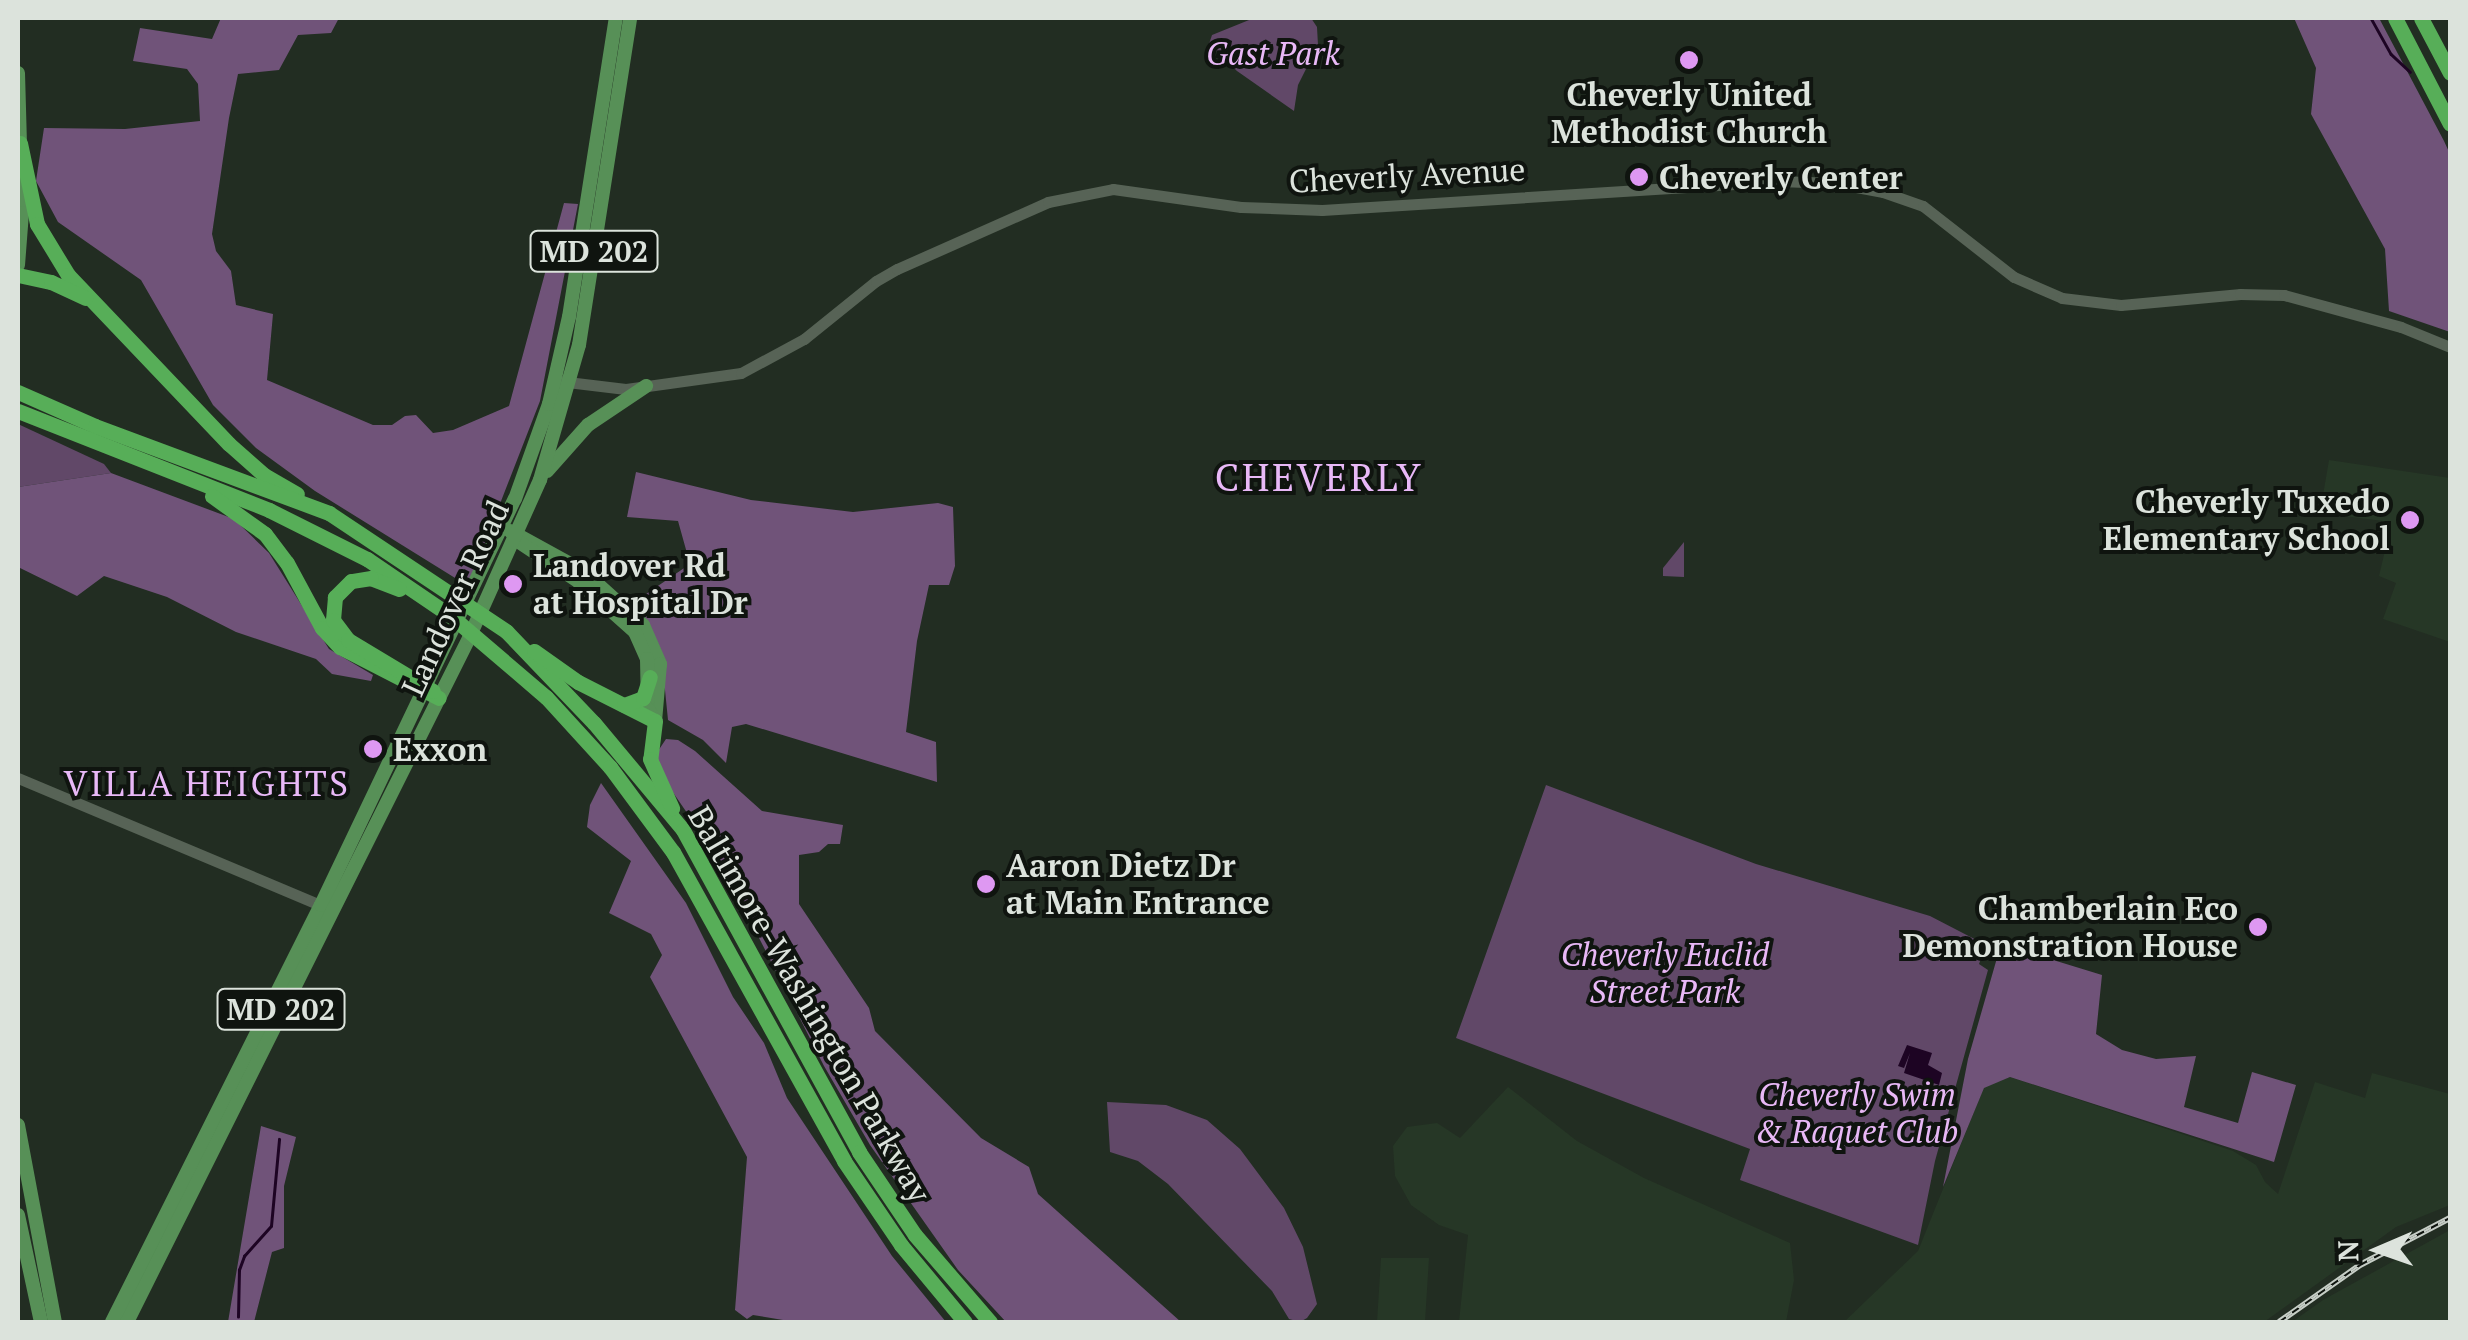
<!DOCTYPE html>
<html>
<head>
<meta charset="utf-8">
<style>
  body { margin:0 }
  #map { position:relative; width:2468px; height:1340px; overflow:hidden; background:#222d22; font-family:"PT Serif",serif }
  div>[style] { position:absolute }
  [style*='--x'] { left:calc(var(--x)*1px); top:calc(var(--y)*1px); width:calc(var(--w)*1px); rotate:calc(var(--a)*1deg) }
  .built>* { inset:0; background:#263726 }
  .green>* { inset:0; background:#614868 }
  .forest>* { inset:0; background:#705379 }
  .water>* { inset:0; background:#1d0423 }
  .stream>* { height:2.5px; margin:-1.25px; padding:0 1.25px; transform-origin:1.25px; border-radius:1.25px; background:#1d0423 }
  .minor>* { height:11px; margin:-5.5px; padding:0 5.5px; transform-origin:5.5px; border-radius:5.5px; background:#576356 }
  .major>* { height:14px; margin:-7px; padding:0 7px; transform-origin:7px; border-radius:7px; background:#579057 }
  .highway>* { height:15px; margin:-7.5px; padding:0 7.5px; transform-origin:7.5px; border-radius:7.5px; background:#57ae58 }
  .rail>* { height:6px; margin-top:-3px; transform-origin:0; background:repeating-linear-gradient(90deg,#0f140f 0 8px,#c7cec7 0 16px); box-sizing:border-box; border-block:2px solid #c7cec7 }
  .dots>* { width:28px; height:28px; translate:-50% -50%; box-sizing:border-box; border:5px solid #0f140f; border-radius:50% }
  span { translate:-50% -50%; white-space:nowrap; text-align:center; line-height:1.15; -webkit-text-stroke:8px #0f140f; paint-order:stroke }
  .shield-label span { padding:2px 8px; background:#0f140f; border:2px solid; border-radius:8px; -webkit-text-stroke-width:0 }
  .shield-label { font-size:30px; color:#dce3dc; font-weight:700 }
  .park-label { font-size:32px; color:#e8b8f6; font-style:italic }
  .poi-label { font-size:32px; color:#dce3dc; font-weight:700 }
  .left { translate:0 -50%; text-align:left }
  .right { translate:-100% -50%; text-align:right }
  .street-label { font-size:32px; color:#dce3dc }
  .neighbourhood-label { font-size:35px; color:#e8b8f7; letter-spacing:2.5px }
  .quarter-label { font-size:38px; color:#e8b8f7; letter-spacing:2.5px }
  .frame { position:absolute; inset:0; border:20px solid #dce3dc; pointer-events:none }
  .north { position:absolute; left:2328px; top:1200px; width:100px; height:100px; -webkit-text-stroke:8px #0f140f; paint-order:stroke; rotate:268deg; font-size:28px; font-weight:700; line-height:40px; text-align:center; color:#dce3dc }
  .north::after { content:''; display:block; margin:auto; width:35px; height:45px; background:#dce3dc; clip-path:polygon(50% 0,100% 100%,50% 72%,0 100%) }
</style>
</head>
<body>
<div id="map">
  <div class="built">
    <div style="clip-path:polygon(2329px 460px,2450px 478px,2450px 642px,2383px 619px,2396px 583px,2379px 576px,2388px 538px,2383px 521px,2320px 513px)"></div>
    <div style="clip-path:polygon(2372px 1073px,2450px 1094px,2450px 1205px,2396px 1227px,2264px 1322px,1844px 1322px,1918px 1251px,1984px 1087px,2010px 1077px,2233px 1151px,2256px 1165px,2265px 1182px,2278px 1194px,2315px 1082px,2365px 1098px)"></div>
    <div style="clip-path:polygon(1508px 1087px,1577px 1141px,1644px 1178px,1790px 1243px,1794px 1280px,1786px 1322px,1459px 1322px,1468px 1235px,1439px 1225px,1411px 1205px,1395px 1176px,1393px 1146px,1407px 1127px,1437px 1123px,1460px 1138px)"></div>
    <div style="clip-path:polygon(2450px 1230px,2450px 1322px,2292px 1322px,2323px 1300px)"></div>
    <div style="clip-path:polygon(1381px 1258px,1429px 1258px,1425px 1322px,1377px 1322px)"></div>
  </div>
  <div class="green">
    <div style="clip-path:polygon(1254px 18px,1311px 18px,1317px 27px,1318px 45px,1298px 85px,1294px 111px,1237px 71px,1209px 44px,1212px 35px)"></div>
    <div style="clip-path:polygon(18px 424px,104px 464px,111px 473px,18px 487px)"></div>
    <div style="clip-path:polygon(1684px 542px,1684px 577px,1663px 576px,1663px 568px)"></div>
    <div style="clip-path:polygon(1546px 785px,1756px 864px,1930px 916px,1986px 945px,1979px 964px,1988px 970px,1935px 1161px,1918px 1245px,1740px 1180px,1750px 1149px,1456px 1038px)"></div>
    <div style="clip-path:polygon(1107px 1102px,1166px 1105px,1207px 1120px,1240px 1149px,1284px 1208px,1303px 1247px,1317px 1304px,1307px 1318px,1300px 1322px,1289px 1319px,1272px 1291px,1168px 1184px,1138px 1161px,1110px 1152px)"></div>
  </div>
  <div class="forest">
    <div style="clip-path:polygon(221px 18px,339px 18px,331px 33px,298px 35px,279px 70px,238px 74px,229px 118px,212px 234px,216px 251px,231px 271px,236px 305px,273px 314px,267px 380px,373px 425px,392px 425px,405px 416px,416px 415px,433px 433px,453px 430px,509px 406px,564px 203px,578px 204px,540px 401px,468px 586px,315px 491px,256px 448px,213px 405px,141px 280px,58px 222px,36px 181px,44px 128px,125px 129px,200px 121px,198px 84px,187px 69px,133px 61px,140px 28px,212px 39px)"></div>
    <div style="clip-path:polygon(2294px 18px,2379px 18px,2444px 141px,2450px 154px,2450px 332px,2389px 311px,2385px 249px,2311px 114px,2316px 68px)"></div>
    <div style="clip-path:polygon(636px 472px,751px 500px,853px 512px,938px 503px,953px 507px,955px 566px,949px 585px,929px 585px,917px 641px,906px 732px,936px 742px,937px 782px,746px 724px,732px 727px,726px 763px,703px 740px,668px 720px,661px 650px,650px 626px,630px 605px,690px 564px,678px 521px,627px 517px)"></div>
    <div style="clip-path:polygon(111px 473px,234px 519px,269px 553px,329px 649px,373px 675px,371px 681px,332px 674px,316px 659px,236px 632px,167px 597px,104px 576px,77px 596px,18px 567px,18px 487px)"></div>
    <div style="clip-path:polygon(666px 739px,678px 740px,695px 751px,762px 811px,843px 825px,840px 844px,828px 844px,819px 852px,799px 855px,799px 904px,869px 1008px,875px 1031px,981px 1138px,1029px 1167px,1038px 1194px,1181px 1322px,1006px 1322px,958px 1270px,870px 1145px,824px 1066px,720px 861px,659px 772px,656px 754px)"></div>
    <div style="clip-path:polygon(601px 783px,686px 903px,733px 997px,764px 1043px,787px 1098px,892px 1256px,946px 1322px,795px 1322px,753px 1315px,747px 1319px,735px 1310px,747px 1157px,650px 977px,662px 955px,651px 934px,609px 913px,631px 861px,587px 827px,590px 805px)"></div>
    <div style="clip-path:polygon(2001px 944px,2102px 975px,2096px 1034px,2122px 1050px,2156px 1059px,2196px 1056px,2184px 1107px,2238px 1123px,2252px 1072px,2296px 1085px,2274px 1162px,2010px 1077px,1984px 1088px,1943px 1187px,1968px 1059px)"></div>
    <div style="clip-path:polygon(261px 1126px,296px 1137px,284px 1186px,284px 1248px,272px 1252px,254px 1322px,228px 1322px)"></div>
  </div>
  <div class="water">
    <div style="clip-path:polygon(1907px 1045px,1932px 1053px,1928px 1065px,1942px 1073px,1939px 1085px,1904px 1073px,1910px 1053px,1904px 1068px,1898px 1066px)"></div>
  </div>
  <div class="stream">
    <div style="--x:2371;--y:18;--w:41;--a:60.9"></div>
    <div style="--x:2391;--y:54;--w:26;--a:43"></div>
    <div style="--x:238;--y:1317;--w:47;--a:-88.8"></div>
    <div style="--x:239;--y:1270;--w:15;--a:-70"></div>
    <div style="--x:244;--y:1256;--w:40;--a:-48"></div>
    <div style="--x:271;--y:1226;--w:87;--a:-84.7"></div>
  </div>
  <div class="minor">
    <div style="--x:559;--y:381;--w:67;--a:6.8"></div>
    <div style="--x:626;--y:389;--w:116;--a:-7.9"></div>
    <div style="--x:741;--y:373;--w:72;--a:-28.4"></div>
    <div style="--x:804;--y:339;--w:92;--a:-38.9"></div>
    <div style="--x:876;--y:281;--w:24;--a:-30"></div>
    <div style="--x:897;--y:269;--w:165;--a:-23.9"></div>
    <div style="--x:1048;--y:202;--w:66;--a:-11.3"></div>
    <div style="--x:1113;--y:189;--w:129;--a:8"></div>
    <div style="--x:1241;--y:207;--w:81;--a:2.1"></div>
    <div style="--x:1322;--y:210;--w:457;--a:-3.6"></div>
    <div style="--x:1778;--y:181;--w:57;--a:2"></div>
    <div style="--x:1835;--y:183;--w:49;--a:10.6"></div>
    <div style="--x:1883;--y:192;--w:42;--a:19.3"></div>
    <div style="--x:1923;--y:206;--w:115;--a:38"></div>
    <div style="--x:2014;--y:277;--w:52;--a:23.6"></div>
    <div style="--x:2062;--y:298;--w:59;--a:6.8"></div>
    <div style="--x:2121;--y:305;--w:120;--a:-5.3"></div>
    <div style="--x:2240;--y:294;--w:44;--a:1.3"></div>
    <div style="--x:2284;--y:295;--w:121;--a:15.3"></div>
    <div style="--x:2401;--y:327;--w:53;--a:22.2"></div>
    <div style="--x:18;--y:778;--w:335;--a:22.8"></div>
  </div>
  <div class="major">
    <div style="--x:18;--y:73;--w:140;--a:88.4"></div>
    <div style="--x:22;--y:213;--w:52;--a:94.4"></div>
    <div style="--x:547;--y:471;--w:62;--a:-48.3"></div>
    <div style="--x:588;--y:425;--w:70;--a:-33.9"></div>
    <div style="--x:510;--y:531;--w:83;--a:28.7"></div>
    <div style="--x:583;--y:571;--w:81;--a:42"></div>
    <div style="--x:643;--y:625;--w:43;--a:66.4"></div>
    <div style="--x:660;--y:664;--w:57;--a:95"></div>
    <div style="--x:516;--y:540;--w:74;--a:33.5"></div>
    <div style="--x:578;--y:581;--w:76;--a:41.8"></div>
    <div style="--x:635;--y:632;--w:30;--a:66"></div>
    <div style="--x:647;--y:659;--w:50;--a:88.9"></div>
    <div style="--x:648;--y:709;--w:14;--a:60"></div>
    <div style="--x:18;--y:1125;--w:200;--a:79.4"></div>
    <div style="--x:18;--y:1215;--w:109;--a:77.9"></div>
    <div style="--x:112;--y:1322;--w:466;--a:-63.4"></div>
    <div style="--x:321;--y:905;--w:450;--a:-64.5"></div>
    <div style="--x:515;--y:499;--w:101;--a:-70.3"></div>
    <div style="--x:549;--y:404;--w:89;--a:-77.1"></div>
    <div style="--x:569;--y:317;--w:303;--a:-81.1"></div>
    <div style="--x:127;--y:1322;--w:765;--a:-63.43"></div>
    <div style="--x:469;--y:638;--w:173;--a:-65.8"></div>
    <div style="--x:540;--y:480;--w:141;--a:-73.9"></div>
    <div style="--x:579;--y:345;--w:331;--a:-81.1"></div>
  </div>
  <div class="highway">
    <div style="--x:2395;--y:18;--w:119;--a:62.6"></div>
    <div style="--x:2421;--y:18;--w:62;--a:62.2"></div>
    <div style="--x:20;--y:143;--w:83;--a:78.1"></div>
    <div style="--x:37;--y:224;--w:60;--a:58.7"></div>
    <div style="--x:68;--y:275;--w:233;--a:46.4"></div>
    <div style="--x:229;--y:444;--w:47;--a:41.5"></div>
    <div style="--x:264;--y:475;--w:38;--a:30"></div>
    <div style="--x:18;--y:275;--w:34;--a:12"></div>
    <div style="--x:51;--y:282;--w:38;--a:25"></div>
    <div style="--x:18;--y:392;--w:84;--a:23.8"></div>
    <div style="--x:95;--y:426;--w:250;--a:20.4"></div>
    <div style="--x:329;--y:513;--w:213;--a:33.7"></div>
    <div style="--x:506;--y:631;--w:127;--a:46.3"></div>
    <div style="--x:594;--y:723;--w:139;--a:50.2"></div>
    <div style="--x:683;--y:830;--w:367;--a:61.3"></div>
    <div style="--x:859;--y:1152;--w:100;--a:56"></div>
    <div style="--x:915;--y:1235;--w:115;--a:49.2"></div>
    <div style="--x:18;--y:411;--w:270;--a:21.5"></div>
    <div style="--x:269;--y:510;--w:110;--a:26.6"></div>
    <div style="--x:367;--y:559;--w:102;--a:34.2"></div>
    <div style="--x:451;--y:616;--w:125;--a:40.5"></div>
    <div style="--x:546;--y:697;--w:95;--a:47.6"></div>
    <div style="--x:610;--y:767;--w:106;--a:53.5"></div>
    <div style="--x:673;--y:852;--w:353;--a:61"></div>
    <div style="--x:844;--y:1161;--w:102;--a:55.8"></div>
    <div style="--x:901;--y:1245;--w:100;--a:50.3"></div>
    <div style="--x:212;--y:496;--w:65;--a:35.6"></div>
    <div style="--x:265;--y:534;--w:36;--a:53"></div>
    <div style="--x:287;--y:563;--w:74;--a:61.7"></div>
    <div style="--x:322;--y:628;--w:26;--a:47"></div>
    <div style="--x:340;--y:647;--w:111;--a:27.3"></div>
    <div style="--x:399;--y:589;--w:30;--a:-159"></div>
    <div style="--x:371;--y:578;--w:20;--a:171"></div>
    <div style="--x:351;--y:581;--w:23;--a:135"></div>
    <div style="--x:335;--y:597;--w:23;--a:95"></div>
    <div style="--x:333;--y:620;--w:25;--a:53"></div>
    <div style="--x:348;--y:640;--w:99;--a:31"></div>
    <div style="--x:534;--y:651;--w:54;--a:35.2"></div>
    <div style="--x:578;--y:682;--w:86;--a:26.9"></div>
    <div style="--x:655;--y:721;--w:38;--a:97"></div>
    <div style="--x:650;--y:759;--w:54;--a:65.8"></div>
    <div style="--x:624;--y:705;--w:20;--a:-20"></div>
    <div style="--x:643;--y:698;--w:22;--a:-72"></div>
  </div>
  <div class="rail">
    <div style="--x:2279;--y:1322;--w:99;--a:-35.1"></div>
    <div style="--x:2360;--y:1265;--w:102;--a:-27.6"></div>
  </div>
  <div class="dots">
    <div style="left:1689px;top:60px;background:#de98f2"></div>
    <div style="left:1639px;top:177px;background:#de98f2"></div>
    <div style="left:2410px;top:520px;background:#de98f2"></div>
    <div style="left:513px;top:584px;background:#de98f2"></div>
    <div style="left:373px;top:749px;background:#de98f2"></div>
    <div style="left:986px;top:884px;background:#de98f2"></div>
    <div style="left:2258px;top:927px;background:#de98f2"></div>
  </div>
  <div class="shield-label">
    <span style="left:594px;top:251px">MD 202</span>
    <span style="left:281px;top:1009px">MD 202</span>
  </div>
  <div class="park-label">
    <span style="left:1273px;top:53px">Gast Park</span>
    <span style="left:1665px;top:973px">Cheverly Euclid<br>Street Park</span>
    <span style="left:1857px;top:1113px">Cheverly Swim<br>&amp; Raquet Club</span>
  </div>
  <div class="poi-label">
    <span style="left:1689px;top:113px">Cheverly United<br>Methodist Church</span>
    <span class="left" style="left:1659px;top:177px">Cheverly Center</span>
    <span class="right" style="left:2390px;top:520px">Cheverly Tuxedo<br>Elementary School</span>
    <span class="left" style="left:533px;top:584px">Landover Rd<br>at Hospital Dr</span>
    <span class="left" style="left:393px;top:749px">Exxon</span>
    <span class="left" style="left:1006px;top:884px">Aaron Dietz Dr<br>at Main Entrance</span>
    <span class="right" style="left:2238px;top:927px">Chamberlain Eco<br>Demonstration House</span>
  </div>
  <div class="street-label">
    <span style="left:1407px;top:175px;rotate:-3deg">Cheverly Avenue</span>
    <span style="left:455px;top:598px;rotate:-65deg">Landover Road</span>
    <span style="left:810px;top:1004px;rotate:60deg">Baltimore-Washington Parkway</span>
  </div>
  <div class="neighbourhood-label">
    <span style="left:207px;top:783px">VILLA HEIGHTS</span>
  </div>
  <div class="quarter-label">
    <span style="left:1319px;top:478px">CHEVERLY</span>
  </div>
  <div class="frame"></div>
  <div class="north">N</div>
</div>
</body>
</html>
